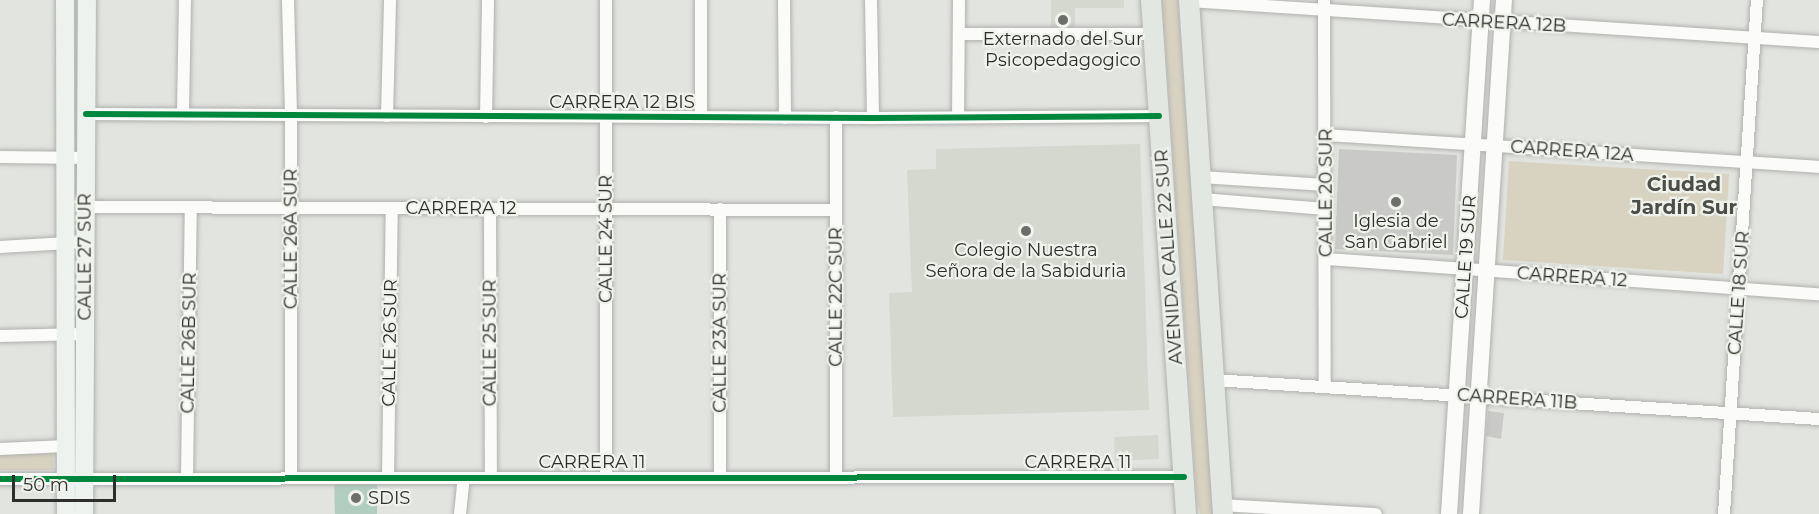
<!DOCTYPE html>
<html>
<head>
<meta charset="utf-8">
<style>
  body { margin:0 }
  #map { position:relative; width:1819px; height:514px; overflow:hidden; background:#e2e4df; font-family:Montserrat,sans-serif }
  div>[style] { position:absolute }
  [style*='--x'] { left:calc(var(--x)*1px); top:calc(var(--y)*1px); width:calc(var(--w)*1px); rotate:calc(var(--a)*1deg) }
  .built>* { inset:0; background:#d4d8ce }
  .green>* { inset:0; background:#d8d2c0 }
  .water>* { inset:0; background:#b2cebf }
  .building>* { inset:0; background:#c9cac7 }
  .roads { filter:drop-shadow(0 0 2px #b0b1ae) drop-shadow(0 0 2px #b0b1ae) }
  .minor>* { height:12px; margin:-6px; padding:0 6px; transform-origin:6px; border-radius:6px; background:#fbfbfa }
  .tertiary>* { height:16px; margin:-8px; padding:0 8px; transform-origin:8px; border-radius:8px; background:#fbfbfa }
  .secondary>* { height:18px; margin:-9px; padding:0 9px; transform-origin:9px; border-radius:9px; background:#eef2ee }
  .primary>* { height:20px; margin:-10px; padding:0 10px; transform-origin:10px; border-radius:10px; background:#e2e7e2 }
  .cycleway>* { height:6px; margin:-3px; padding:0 3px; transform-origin:3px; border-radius:3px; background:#00873e }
  .dots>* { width:16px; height:16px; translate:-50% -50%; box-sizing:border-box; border:3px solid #eff3eb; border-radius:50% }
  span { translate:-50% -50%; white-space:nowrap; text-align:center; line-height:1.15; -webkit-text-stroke:4.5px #eff3eb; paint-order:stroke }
  .street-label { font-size:18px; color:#2d2e2b }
  .poi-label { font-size:18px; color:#2d2e2b }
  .left { translate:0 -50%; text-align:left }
  .neighbourhood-label { font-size:20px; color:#4b4d47; font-weight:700 }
  .scale { position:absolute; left:12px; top:475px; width:104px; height:27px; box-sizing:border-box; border:3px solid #2d2e2b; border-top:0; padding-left:8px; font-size:18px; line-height:21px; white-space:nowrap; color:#2d2e2b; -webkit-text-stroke:4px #eff3eb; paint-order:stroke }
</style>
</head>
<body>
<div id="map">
  <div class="built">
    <div style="clip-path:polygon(1051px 0,1124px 0,1124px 8px,1075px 8px,1075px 32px,1051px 31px)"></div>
    <div style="clip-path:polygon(1140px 144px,1149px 410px,893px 417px,889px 293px,912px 292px,907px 170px,936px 169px,936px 149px)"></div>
    <div style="clip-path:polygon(1158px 435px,1159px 459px,1115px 461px,1114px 437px)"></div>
  </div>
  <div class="green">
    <div style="clip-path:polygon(1162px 0,1178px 0,1213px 514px,1200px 514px,1197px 501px)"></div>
    <div style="clip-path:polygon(1509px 161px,1729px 174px,1723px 274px,1503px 260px)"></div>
    <div style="clip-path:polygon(53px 453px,54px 470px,0 470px,0 454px)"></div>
  </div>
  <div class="water">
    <div style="clip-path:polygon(334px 482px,377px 482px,377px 514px,335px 514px)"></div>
  </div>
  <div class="building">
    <div style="clip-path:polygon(1339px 149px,1457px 155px,1453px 255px,1335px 249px)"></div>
    <div style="clip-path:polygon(1488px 411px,1504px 413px,1501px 439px,1486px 436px)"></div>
  </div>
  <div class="roads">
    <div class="minor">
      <div style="--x:288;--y:0;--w:115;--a:88.5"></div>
      <div style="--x:291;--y:115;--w:362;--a:90"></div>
      <div style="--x:784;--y:0;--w:118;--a:89.5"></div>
      <div style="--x:871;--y:0;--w:118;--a:89"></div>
      <div style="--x:1324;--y:0;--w:386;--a:89.9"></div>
      <div style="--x:1189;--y:1;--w:631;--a:3.72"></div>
      <div style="--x:959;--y:34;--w:194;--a:0"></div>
      <div style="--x:183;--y:113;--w:113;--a:-89"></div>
      <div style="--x:86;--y:114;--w:787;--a:0.29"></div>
      <div style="--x:873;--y:118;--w:286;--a:-0.4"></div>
      <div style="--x:387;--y:116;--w:116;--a:-88.5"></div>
      <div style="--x:486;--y:117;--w:117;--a:-89"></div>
      <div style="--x:701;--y:117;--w:117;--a:-90"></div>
      <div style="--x:958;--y:117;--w:117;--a:-89.5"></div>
      <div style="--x:1326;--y:135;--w:494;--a:3.7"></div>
      <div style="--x:0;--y:157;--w:86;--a:0.7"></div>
      <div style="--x:1201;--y:177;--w:125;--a:3.7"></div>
      <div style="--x:1202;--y:199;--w:124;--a:4.6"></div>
      <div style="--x:85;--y:207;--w:751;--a:0.23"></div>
      <div style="--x:490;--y:209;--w:268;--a:89.8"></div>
      <div style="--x:720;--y:209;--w:268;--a:90"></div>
      <div style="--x:0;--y:247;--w:85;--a:-3.4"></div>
      <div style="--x:1326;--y:259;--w:494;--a:4.1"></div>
      <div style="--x:0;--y:336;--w:85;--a:-1.3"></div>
      <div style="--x:1214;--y:380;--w:606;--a:3.69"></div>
      <div style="--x:0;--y:449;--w:66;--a:-2.6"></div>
      <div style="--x:606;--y:477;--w:477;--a:-90"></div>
      <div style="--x:836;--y:477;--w:360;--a:-90"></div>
      <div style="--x:187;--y:478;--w:271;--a:-89.2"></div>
      <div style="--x:388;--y:478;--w:270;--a:-89.2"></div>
      <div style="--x:0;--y:479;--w:1184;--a:-0.1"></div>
      <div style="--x:1223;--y:505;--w:153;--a:3.4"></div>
      <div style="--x:460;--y:514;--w:36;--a:-84"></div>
      <div style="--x:1724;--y:514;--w:515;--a:-86.33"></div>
    </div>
    <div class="tertiary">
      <div style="--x:1449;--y:514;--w:515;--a:-86.33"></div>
      <div style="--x:1471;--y:514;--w:515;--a:-86.33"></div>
    </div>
    <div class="secondary">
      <div style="--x:65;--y:0;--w:514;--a:89.89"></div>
      <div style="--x:84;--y:514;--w:514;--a:-89.67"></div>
    </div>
    <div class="primary">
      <div style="--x:1151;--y:0;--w:515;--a:86.1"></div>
      <div style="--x:1189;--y:0;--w:515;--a:86.22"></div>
    </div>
  </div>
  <div class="cycleway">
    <div style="--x:86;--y:114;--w:787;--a:0.29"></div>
    <div style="--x:873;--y:118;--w:286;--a:-0.4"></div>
    <div style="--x:0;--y:479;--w:1184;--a:-0.1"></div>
  </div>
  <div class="dots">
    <div style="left:1063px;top:20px;background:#6c6e6a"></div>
    <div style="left:1396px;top:202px;background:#6c6e6a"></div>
    <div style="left:1026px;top:231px;background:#6c6e6a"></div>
    <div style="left:356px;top:498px;background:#6c6e6a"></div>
  </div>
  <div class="street-label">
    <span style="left:1504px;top:23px;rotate:3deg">CARRERA 12B</span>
    <span style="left:622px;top:102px">CARRERA 12 BIS</span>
    <span style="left:1572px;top:151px;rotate:4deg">CARRERA 12A</span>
    <span style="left:1326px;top:193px;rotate:-90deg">CALLE 20 SUR</span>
    <span style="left:461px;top:208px">CARRERA 12</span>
    <span style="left:291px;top:239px;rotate:-90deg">CALLE 26A SUR</span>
    <span style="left:606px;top:239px;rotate:-90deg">CALLE 24 SUR</span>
    <span style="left:85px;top:257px;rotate:-90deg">CALLE 27 SUR</span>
    <span style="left:1169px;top:257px;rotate:-94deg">AVENIDA CALLE 22 SUR</span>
    <span style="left:1466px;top:257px;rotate:-86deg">CALLE 19 SUR</span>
    <span style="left:1572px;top:277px;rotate:4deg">CARRERA 12</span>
    <span style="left:1739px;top:293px;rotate:-86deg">CALLE 18 SUR</span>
    <span style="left:836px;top:297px;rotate:-90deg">CALLE 22C SUR</span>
    <span style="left:189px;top:343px;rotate:-89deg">CALLE 26B SUR</span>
    <span style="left:390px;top:343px;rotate:-89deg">CALLE 26 SUR</span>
    <span style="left:490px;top:343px;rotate:-90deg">CALLE 25 SUR</span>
    <span style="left:720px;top:343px;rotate:-90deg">CALLE 23A SUR</span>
    <span style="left:1517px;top:399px;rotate:4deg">CARRERA 11B</span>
    <span style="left:592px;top:462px">CARRERA 11</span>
    <span style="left:1078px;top:462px">CARRERA 11</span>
  </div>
  <div class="poi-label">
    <span style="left:1063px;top:50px">Externado del Sur<br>Psicopedagogico</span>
    <span style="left:1396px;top:232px">Iglesia de<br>San Gabriel</span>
    <span style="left:1026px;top:261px">Colegio Nuestra<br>Señora de la Sabiduria</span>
    <span class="left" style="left:368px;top:498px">SDIS</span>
  </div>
  <div class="neighbourhood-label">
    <span style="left:1684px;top:196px">Ciudad<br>Jardín Sur</span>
  </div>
  <div class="scale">50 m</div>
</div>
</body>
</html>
